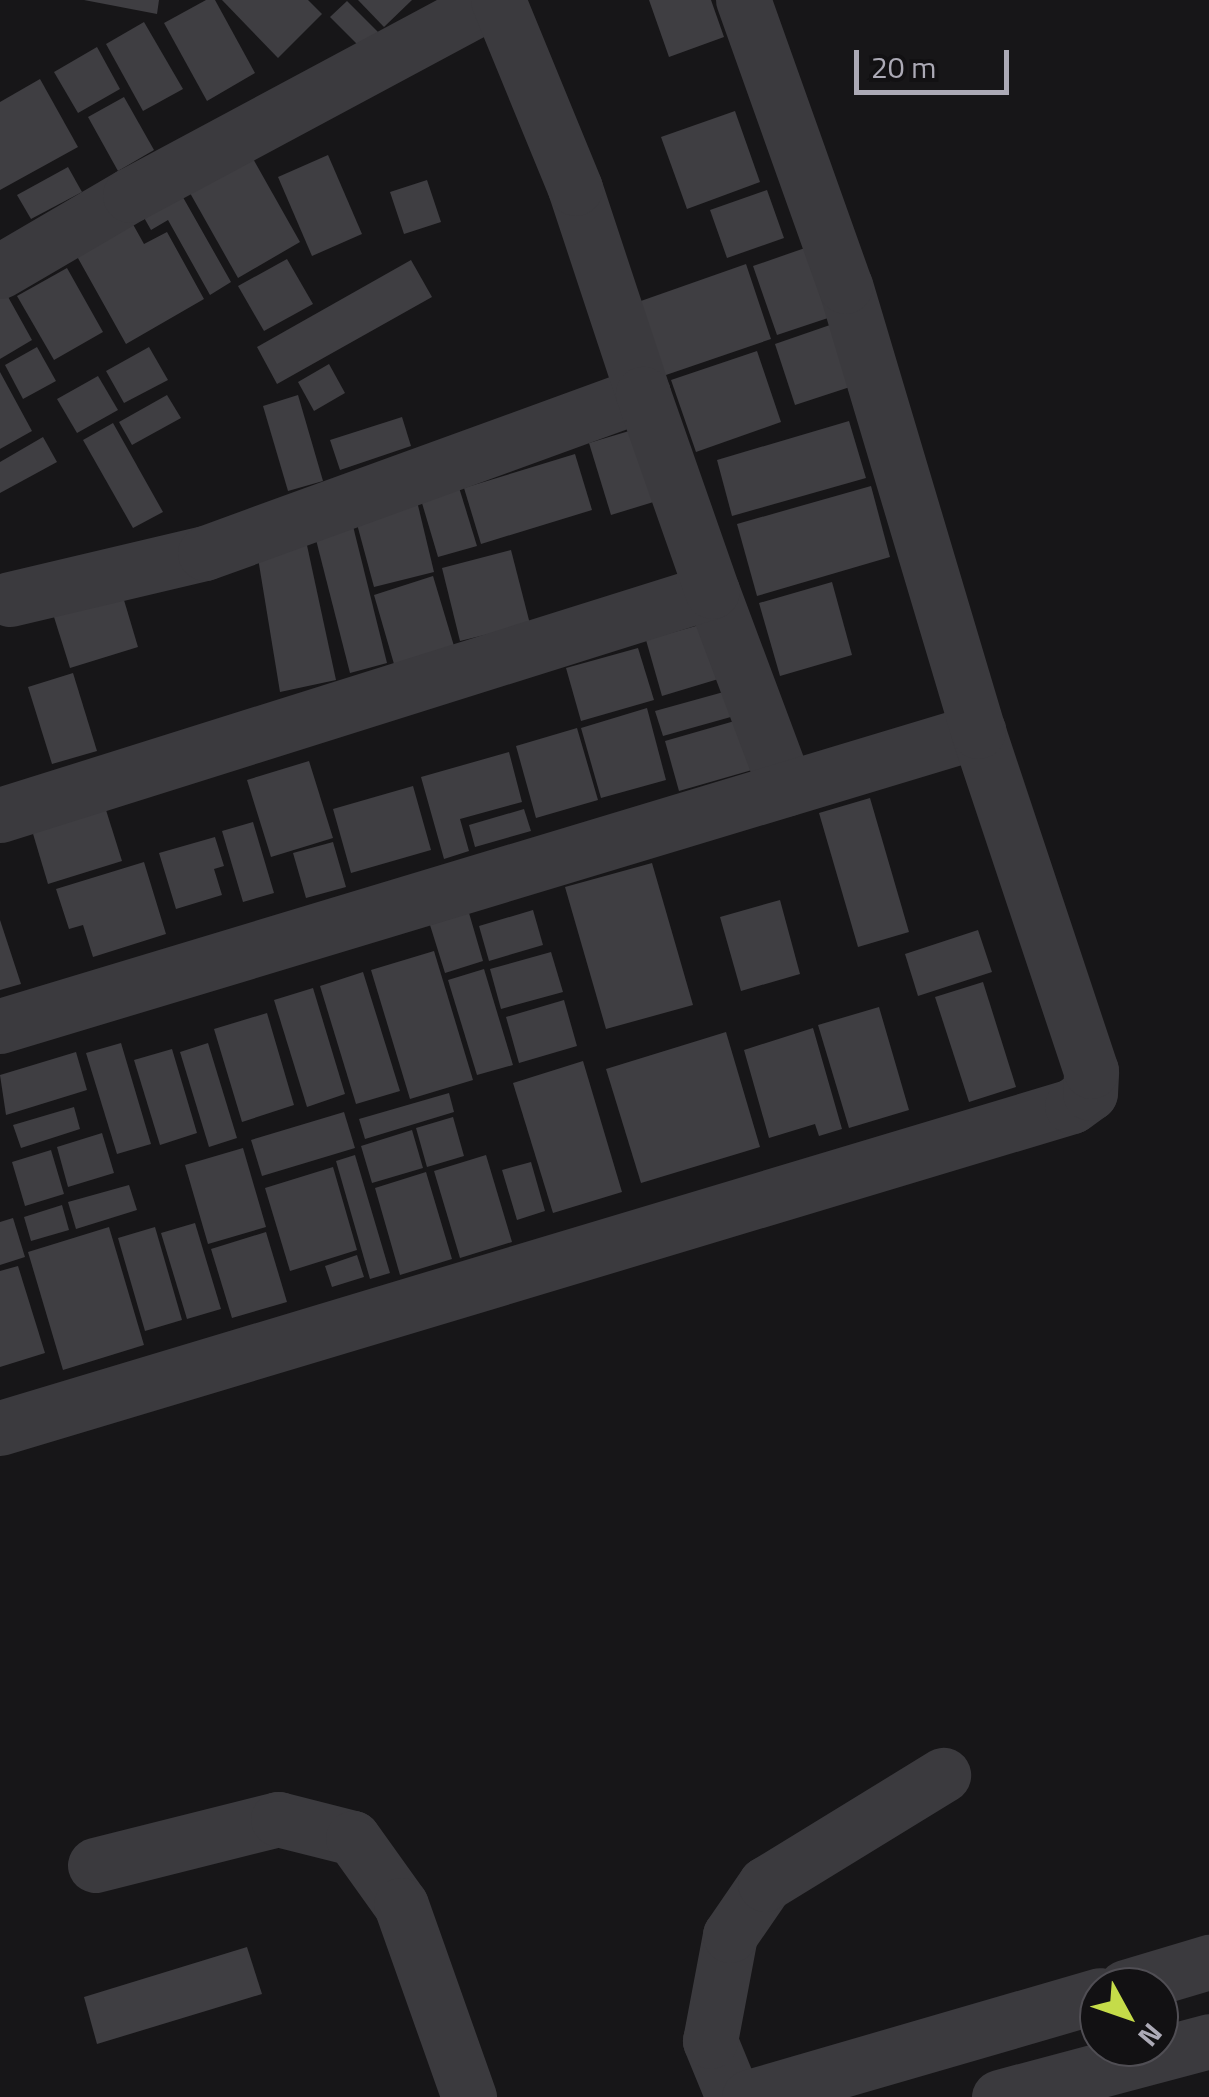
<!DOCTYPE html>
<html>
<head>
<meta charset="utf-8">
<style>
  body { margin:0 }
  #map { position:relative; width:1209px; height:2097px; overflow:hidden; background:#171618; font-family:"Titillium Web",sans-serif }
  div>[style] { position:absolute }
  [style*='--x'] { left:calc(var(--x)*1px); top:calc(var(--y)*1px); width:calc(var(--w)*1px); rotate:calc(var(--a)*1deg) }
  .building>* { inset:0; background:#3f3e42 }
  .minor>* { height:55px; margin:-27.5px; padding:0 27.5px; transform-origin:27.5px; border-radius:27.5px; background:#3b3a3e }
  span { translate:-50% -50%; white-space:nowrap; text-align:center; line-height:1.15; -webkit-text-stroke:9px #121113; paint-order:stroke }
  .north { position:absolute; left:1079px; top:1967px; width:100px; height:100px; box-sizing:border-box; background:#121113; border:2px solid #504e54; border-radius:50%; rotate:130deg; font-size:28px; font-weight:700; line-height:40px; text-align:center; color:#acaab6 }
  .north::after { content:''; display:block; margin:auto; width:35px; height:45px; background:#c5dc49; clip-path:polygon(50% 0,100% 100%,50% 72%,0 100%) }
  .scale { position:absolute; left:854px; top:50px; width:155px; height:45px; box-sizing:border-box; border:5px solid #acaab6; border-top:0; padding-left:12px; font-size:30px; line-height:35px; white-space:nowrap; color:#acaab6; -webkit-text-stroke:8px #121113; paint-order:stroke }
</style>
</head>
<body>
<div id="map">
  <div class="building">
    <div style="clip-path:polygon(84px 0,159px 0,157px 14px)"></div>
    <div style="clip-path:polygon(206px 0,215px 0,255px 73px,207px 101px,164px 23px)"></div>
    <div style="clip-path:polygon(222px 0,308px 0,322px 14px,278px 58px)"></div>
    <div style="clip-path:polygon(358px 0,412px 0,384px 27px)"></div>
    <div style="clip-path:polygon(649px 0,711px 0,724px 37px,669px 57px)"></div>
    <div style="clip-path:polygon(347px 1px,378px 32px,362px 49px,330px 17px)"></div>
    <div style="clip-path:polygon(144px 22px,183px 89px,143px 111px,106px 44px)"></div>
    <div style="clip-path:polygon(97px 47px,120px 89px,78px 113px,54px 72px)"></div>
    <div style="clip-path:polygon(40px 79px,78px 147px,0 190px,0 102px)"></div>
    <div style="clip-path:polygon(124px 97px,154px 150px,118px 171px,88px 117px)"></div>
    <div style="clip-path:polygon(735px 111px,760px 182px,687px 209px,661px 137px)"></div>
    <div style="clip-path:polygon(328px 155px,362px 234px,312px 256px,278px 177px)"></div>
    <div style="clip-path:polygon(252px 157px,300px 242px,238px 278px,190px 193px)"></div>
    <div style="clip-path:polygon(68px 167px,82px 192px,31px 219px,17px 195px)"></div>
    <div style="clip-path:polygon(427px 180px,441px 222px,404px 234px,390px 192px)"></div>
    <div style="clip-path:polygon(767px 190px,784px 238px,727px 258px,710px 210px)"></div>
    <div style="clip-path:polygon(180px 192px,231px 282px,210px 295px,168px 220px,151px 230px,142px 214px)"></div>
    <div style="clip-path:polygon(130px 219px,144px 244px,167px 232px,204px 299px,126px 344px,74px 251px)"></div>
    <div style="clip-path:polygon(805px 248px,828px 318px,777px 335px,753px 266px)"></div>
    <div style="clip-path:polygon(287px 259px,313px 304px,264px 331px,238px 286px)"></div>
    <div style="clip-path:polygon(411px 260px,432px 297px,277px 384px,257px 347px)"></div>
    <div style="clip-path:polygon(746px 264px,771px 339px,663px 376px,638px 302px)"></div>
    <div style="clip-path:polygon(67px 268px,103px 332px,54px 360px,17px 296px)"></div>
    <div style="clip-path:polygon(7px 295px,32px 340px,0 359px,0 299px)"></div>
    <div style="clip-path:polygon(830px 325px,850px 387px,795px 405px,775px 344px)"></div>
    <div style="clip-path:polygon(37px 347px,56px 381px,23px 399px,5px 365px)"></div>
    <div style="clip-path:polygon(149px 347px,168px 380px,124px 403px,106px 371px)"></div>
    <div style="clip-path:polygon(757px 351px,781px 422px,696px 452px,671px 380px)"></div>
    <div style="clip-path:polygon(329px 364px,345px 393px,314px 411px,298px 382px)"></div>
    <div style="clip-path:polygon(0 372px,32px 431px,0 449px)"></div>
    <div style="clip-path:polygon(98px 376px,118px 410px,77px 433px,57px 399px)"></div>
    <div style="clip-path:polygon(167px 395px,181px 418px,132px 445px,119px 422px)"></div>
    <div style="clip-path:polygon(298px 395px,323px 481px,288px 491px,263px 406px)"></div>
    <div style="clip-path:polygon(402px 417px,411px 446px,340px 470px,330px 440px)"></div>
    <div style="clip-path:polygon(849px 421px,866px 478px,732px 516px,717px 460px)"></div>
    <div style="clip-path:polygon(113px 423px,163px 512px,133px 528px,83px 440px)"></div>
    <div style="clip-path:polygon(639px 428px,660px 500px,611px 515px,589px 443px)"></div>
    <div style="clip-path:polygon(43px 437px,57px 462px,0 493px,0 462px)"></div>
    <div style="clip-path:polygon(575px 454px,592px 510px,481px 544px,464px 488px)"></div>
    <div style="clip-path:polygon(457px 481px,477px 546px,438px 557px,419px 493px)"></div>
    <div style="clip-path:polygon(871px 486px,890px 557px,757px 596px,737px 524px)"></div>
    <div style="clip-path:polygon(416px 497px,434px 572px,374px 587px,354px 513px)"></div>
    <div style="clip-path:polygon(350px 514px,387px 663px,350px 673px,312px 524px)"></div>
    <div style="clip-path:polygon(305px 536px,336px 680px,280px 692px,257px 552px)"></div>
    <div style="clip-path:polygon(511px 550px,530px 624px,460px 641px,442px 568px)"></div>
    <div style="clip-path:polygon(433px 576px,454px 646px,394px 664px,374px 595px)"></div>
    <div style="clip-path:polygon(118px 580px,138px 647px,70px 668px,49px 601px)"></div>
    <div style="clip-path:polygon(832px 582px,852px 655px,780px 676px,759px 603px)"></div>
    <div style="clip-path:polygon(710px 622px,725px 677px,662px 696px,646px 640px)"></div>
    <div style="clip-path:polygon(638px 648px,654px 700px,581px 721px,566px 668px)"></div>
    <div style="clip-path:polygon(73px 673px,97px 751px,52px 764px,28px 687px)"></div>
    <div style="clip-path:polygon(738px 688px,745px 713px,663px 736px,655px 711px)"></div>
    <div style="clip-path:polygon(647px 708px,666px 780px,601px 798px,581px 728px)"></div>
    <div style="clip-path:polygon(745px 718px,759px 768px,679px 791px,665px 741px)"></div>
    <div style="clip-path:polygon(577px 728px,598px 800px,536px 818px,516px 746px)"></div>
    <div style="clip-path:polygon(509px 752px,522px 802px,460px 819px,469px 851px,444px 859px,421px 777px)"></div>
    <div style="clip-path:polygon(309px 761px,333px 838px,271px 857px,247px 780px)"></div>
    <div style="clip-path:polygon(413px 786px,431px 850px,351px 873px,333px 809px)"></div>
    <div style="clip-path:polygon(101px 794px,122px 861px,48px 884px,28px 817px)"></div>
    <div style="clip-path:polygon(870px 798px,909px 932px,858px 947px,819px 813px)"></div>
    <div style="clip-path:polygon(524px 809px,531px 831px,475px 847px,469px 825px)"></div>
    <div style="clip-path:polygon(253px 822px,274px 893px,243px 902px,222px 831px)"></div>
    <div style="clip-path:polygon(215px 837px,224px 866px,214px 869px,222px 895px,176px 909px,159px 853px)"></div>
    <div style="clip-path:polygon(333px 842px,346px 887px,306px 898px,293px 853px)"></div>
    <div style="clip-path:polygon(144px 862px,166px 934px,93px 957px,83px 925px,69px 929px,56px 889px)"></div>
    <div style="clip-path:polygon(652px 863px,693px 1005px,606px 1029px,565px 887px)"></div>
    <div style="clip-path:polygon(780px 900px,800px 974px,741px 991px,720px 917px)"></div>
    <div style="clip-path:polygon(533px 910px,543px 945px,489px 961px,479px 926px)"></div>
    <div style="clip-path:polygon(469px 913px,483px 961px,445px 973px,430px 925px)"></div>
    <div style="clip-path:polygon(0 920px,21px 984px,0 990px)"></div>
    <div style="clip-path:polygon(978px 930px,992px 972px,918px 996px,905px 954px)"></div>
    <div style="clip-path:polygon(434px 951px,473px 1080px,410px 1099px,371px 970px)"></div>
    <div style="clip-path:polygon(551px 952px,563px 992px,501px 1009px,490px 969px)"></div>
    <div style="clip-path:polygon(484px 969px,513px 1065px,477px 1075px,448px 980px)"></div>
    <div style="clip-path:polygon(363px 972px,400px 1091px,356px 1104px,320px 986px)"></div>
    <div style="clip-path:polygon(983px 982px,1016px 1087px,969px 1102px,935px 997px)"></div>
    <div style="clip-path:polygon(313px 988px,345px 1094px,307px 1107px,274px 1000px)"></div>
    <div style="clip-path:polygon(564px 1000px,577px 1046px,519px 1063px,506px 1017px)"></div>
    <div style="clip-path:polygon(879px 1007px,909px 1110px,849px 1128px,818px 1025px)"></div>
    <div style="clip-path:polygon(267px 1013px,294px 1105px,242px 1122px,214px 1029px)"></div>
    <div style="clip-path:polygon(813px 1028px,842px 1129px,819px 1136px,815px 1124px,769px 1138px,744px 1050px)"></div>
    <div style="clip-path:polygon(726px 1032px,760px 1147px,641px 1183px,606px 1069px)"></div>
    <div style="clip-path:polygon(121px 1043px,151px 1144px,117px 1154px,86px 1053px)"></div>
    <div style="clip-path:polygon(208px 1043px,237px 1138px,209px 1147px,180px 1052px)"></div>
    <div style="clip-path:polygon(172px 1049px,197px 1133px,160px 1145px,134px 1060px)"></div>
    <div style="clip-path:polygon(76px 1052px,87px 1090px,6px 1115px,0 1075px)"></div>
    <div style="clip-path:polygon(583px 1061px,622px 1192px,553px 1213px,513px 1083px)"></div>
    <div style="clip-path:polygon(449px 1093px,454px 1112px,365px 1139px,359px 1119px)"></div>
    <div style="clip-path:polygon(74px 1107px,80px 1129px,21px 1148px,13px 1125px)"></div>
    <div style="clip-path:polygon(344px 1112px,355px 1148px,262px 1176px,251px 1140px)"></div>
    <div style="clip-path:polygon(453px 1117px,464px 1156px,427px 1167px,416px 1128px)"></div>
    <div style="clip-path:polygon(412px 1130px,423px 1168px,372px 1183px,361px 1146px)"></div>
    <div style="clip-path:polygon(102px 1133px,114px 1173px,68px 1187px,57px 1147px)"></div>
    <div style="clip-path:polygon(243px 1148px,266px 1227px,208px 1244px,185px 1165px)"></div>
    <div style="clip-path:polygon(51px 1150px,64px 1194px,25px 1206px,12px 1162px)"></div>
    <div style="clip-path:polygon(355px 1155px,390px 1273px,370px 1279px,336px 1161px)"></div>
    <div style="clip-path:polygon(486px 1155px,512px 1242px,460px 1258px,434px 1171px)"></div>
    <div style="clip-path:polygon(531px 1162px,545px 1211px,517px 1220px,502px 1170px)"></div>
    <div style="clip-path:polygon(333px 1167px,357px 1250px,290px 1271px,265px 1188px)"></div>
    <div style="clip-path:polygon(426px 1172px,452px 1259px,400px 1275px,375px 1188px)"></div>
    <div style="clip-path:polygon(129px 1185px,137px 1210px,76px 1229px,68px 1202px)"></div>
    <div style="clip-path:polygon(62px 1205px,69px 1230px,31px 1241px,24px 1217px)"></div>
    <div style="clip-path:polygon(13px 1218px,25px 1257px,0 1265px,0 1222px)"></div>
    <div style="clip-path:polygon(195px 1223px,221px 1309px,187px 1319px,161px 1233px)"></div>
    <div style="clip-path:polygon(109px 1227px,144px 1345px,63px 1370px,28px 1252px)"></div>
    <div style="clip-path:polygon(155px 1227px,182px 1320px,145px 1331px,118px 1238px)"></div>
    <div style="clip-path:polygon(266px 1232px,287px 1302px,232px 1318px,211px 1249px)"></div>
    <div style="clip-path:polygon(357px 1255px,364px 1277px,332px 1287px,325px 1266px)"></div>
    <div style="clip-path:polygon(18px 1266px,45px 1353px,0 1367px,0 1271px)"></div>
    <div style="clip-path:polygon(247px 1947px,262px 1994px,97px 2044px,84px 1997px)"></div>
  </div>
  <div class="minor">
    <div style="--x:0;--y:271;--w:151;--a:-30.3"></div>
    <div style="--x:130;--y:195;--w:412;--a:-28.2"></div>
    <div style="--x:712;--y:591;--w:211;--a:69.5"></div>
    <div style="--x:10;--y:599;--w:200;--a:-13.3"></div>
    <div style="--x:205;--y:553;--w:466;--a:-20"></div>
    <div style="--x:643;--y:394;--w:217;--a:-108.3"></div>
    <div style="--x:575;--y:188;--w:203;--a:-112.3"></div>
    <div style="--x:0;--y:815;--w:746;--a:-17.46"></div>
    <div style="--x:712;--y:591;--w:209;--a:-109.3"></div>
    <div style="--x:0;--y:1026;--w:1022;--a:-16.79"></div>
    <div style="--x:0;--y:1428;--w:1119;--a:-16.72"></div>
    <div style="--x:1072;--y:1106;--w:22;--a:-36"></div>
    <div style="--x:1090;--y:1093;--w:22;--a:-87"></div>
    <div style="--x:1091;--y:1071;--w:358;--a:-108.4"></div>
    <div style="--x:978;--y:731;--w:464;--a:-106.6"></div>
    <div style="--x:845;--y:286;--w:304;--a:-109.6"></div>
    <div style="--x:95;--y:1865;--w:189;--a:-14.1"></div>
    <div style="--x:278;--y:1819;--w:77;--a:14.2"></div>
    <div style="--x:353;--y:1838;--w:82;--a:54.4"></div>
    <div style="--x:401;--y:1905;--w:204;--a:70.5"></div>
    <div style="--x:1125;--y:1987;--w:88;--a:-16.6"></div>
    <div style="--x:733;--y:2097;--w:61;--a:-112.3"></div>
    <div style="--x:710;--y:2041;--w:108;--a:-79.3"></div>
    <div style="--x:730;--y:1935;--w:62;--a:-55.5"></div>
    <div style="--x:765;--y:1884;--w:209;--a:-31.5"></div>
    <div style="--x:749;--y:2097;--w:365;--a:-16.2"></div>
    <div style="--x:999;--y:2097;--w:217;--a:-14.9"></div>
  </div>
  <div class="north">N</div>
  <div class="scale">20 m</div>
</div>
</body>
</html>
